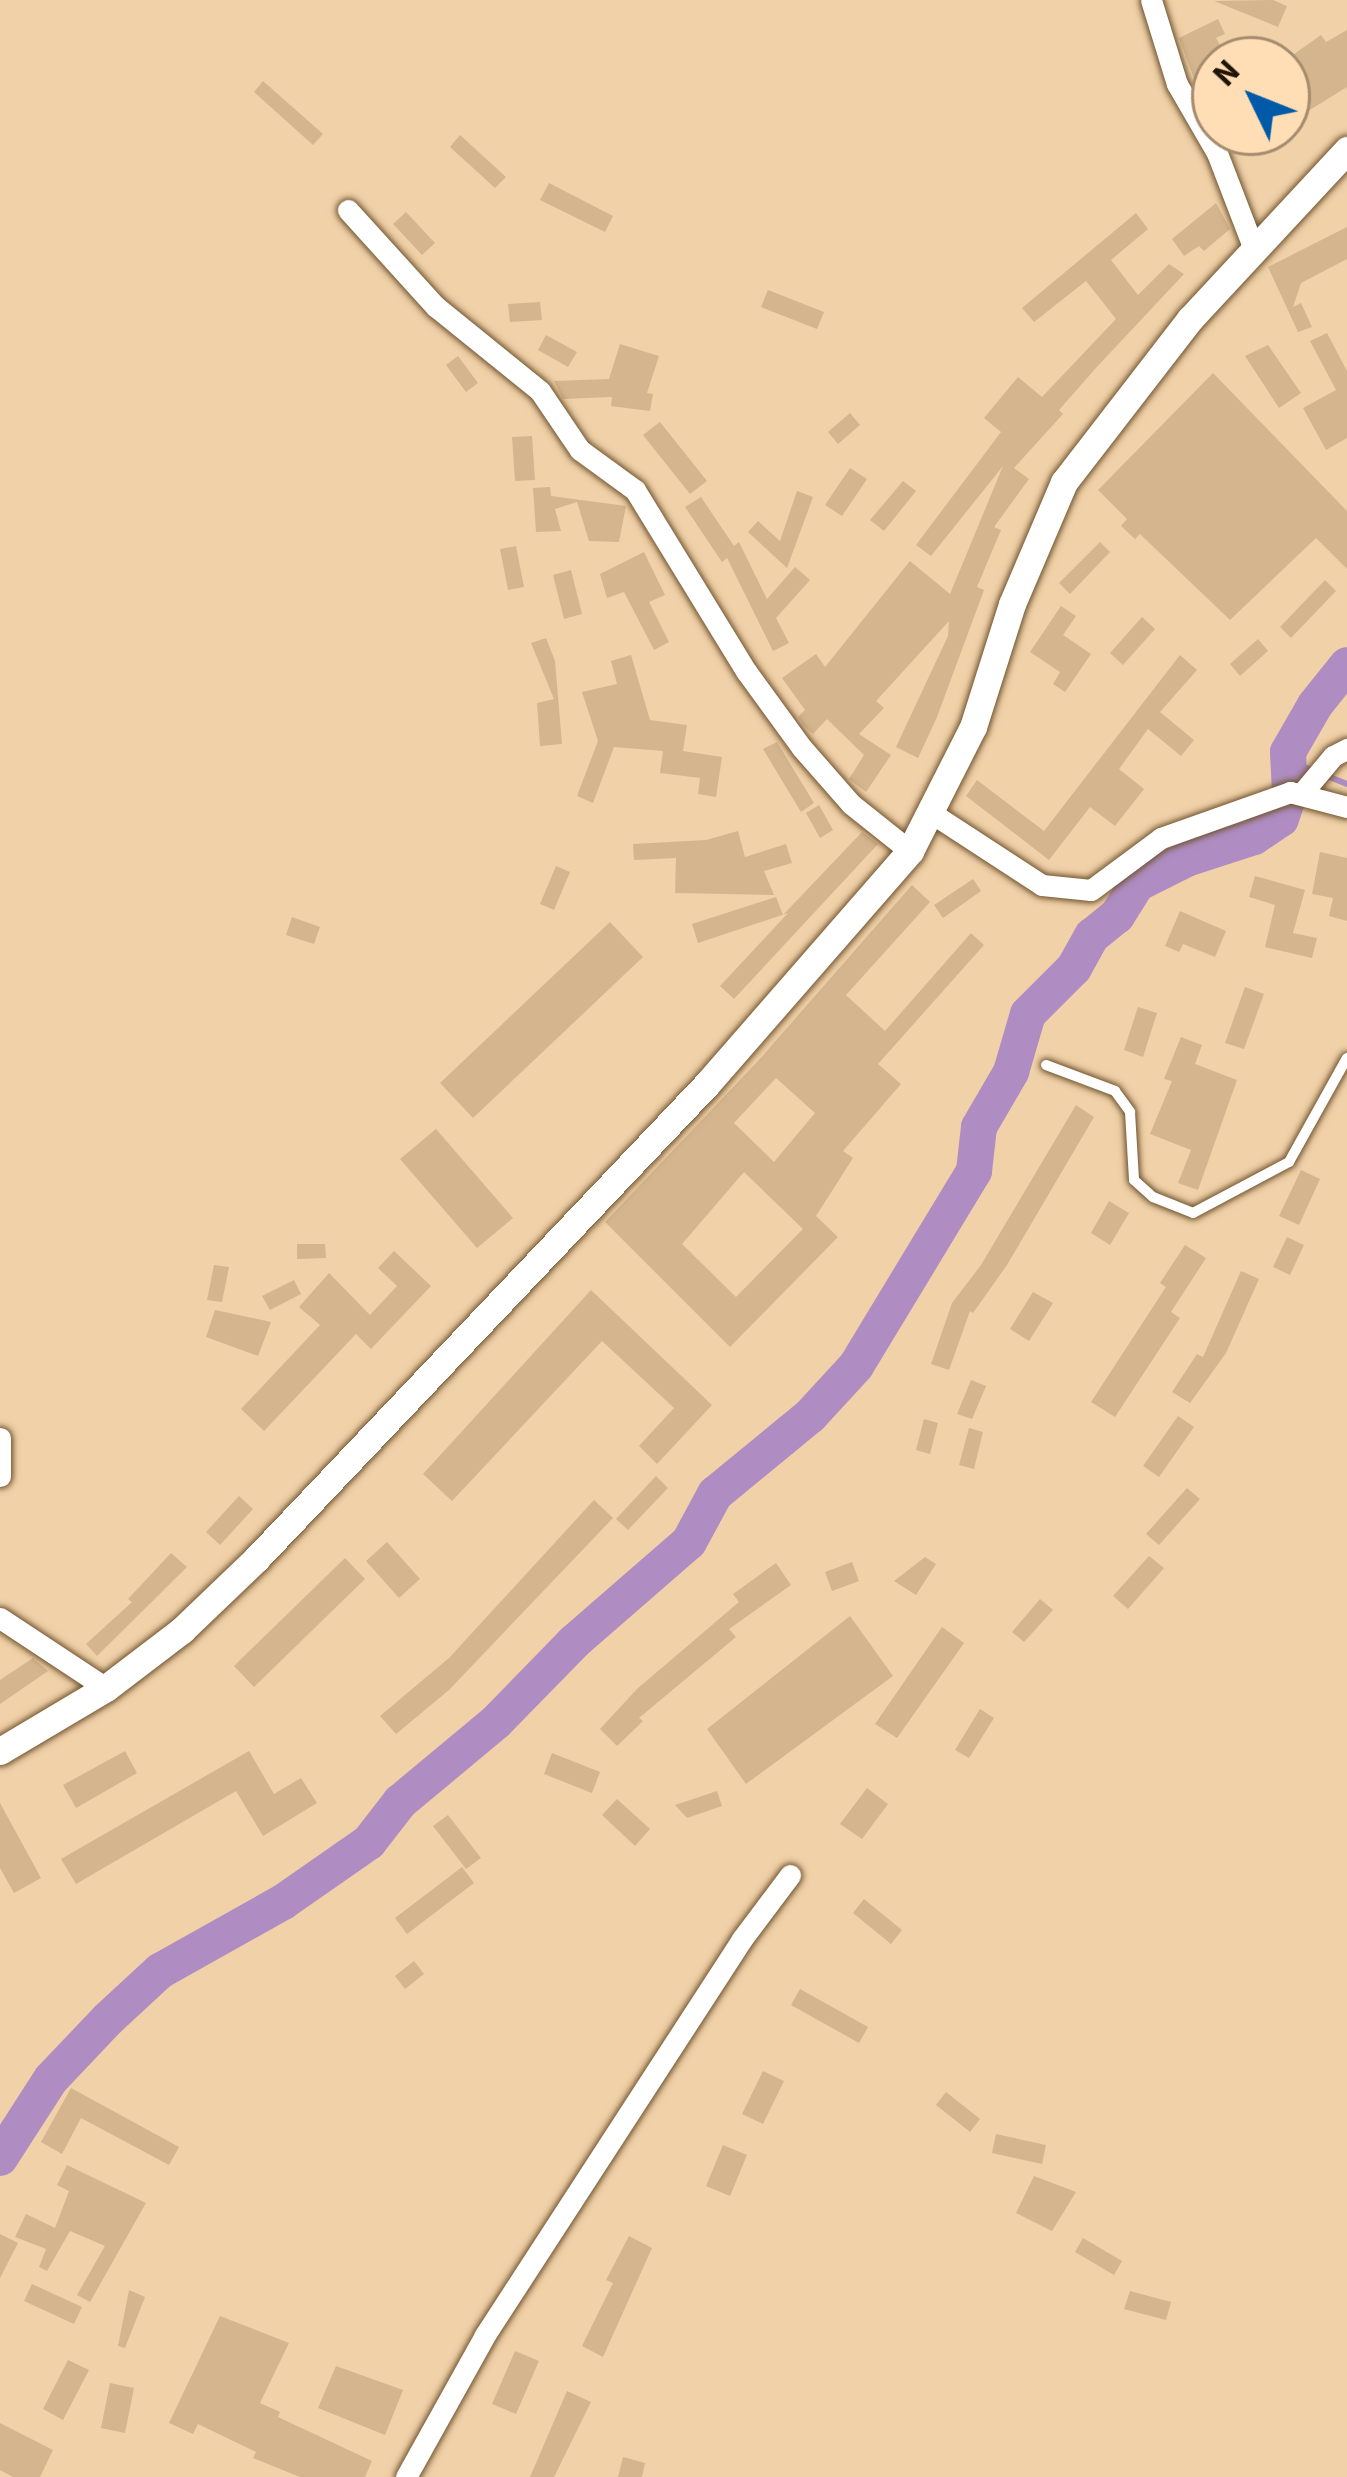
<!DOCTYPE html>
<html>
<head>
<meta charset="utf-8">
<style>
  body { margin:0 }
  #map { position:relative; width:1347px; height:2477px; overflow:hidden; background:#f1d1a8; font-family:"Source Sans 3",sans-serif }
  div>[style] { position:absolute }
  [style*='--x'] { left:calc(var(--x)*1px); top:calc(var(--y)*1px); width:calc(var(--w)*1px); rotate:calc(var(--a)*1deg) }
  .stream>* { height:6px; margin:-3px; padding:0 3px; transform-origin:3px; border-radius:3px; background:#af8dc3 }
  .river>* { height:36px; margin:-18px; padding:0 18px; transform-origin:18px; border-radius:18px; background:#af8dc3 }
  .building>* { inset:0; background:#d4b58d }
  .roads { filter:drop-shadow(0 0 3px #6f532e) drop-shadow(0 0 3px #6f532e) }
  .lane>* { height:10px; margin:-5px; padding:0 5px; transform-origin:5px; border-radius:5px; background:#fff }
  .street>* { height:21px; margin:-10.5px; padding:0 10.5px; transform-origin:10.5px; border-radius:10.5px; background:#fff }
  .secondary>* { height:27px; margin:-13.5px; padding:0 13.5px; transform-origin:13.5px; border-radius:13.5px; background:#fff }
  span { translate:-50% -50%; white-space:nowrap; text-align:center; line-height:1.15; -webkit-text-stroke:9px #ffdeb5; paint-order:stroke }
  .north { position:absolute; left:1191px; top:36px; width:120px; height:120px; box-sizing:border-box; background:#ffdeb5; border:3px solid #a68d6f; border-radius:50%; rotate:313deg; font-size:33px; font-weight:700; line-height:48px; text-align:center; color:#201405 }
  .north::after { content:''; display:block; margin:auto; width:42px; height:54px; background:#015aa8; clip-path:polygon(50% 0,100% 100%,50% 72%,0 100%) }
</style>
</head>
<body>
<div id="map">
  <div class="stream">
    <div style="--x:1290;--y:781;--w:21;--a:-37"></div>
    <div style="--x:1307;--y:768;--w:43;--a:21.8"></div>
  </div>
  <div class="river">
    <div style="--x:0;--y:2158;--w:94;--a:-57.2"></div>
    <div style="--x:51;--y:2079;--w:83;--a:-46.5"></div>
    <div style="--x:108;--y:2019;--w:71;--a:-42.7"></div>
    <div style="--x:160;--y:1971;--w:141;--a:-29.3"></div>
    <div style="--x:283;--y:1902;--w:105;--a:-34.9"></div>
    <div style="--x:369;--y:1842;--w:51;--a:-52.2"></div>
    <div style="--x:400;--y:1802;--w:125;--a:-39.8"></div>
    <div style="--x:496;--y:1722;--w:112;--a:-45.7"></div>
    <div style="--x:574;--y:1642;--w:152;--a:-41"></div>
    <div style="--x:689;--y:1542;--w:55;--a:-61.6"></div>
    <div style="--x:715;--y:1494;--w:123;--a:-39.4"></div>
    <div style="--x:810;--y:1416;--w:68;--a:-47.4"></div>
    <div style="--x:856;--y:1366;--w:228;--a:-58.8"></div>
    <div style="--x:974;--y:1171;--w:44;--a:-83.5"></div>
    <div style="--x:979;--y:1127;--w:64;--a:-59.8"></div>
    <div style="--x:1011;--y:1072;--w:60;--a:-73.7"></div>
    <div style="--x:1028;--y:1014;--w:65;--a:-45"></div>
    <div style="--x:1074;--y:968;--w:37;--a:-61"></div>
    <div style="--x:1092;--y:936;--w:32;--a:-39"></div>
    <div style="--x:1117;--y:916;--w:38;--a:-58"></div>
    <div style="--x:1137;--y:884;--w:58;--a:-26.6"></div>
    <div style="--x:1189;--y:858;--w:68;--a:-17.9"></div>
    <div style="--x:1254;--y:837;--w:32;--a:-34"></div>
    <div style="--x:1281;--y:819;--w:28;--a:-72"></div>
    <div style="--x:1290;--y:792;--w:40;--a:-92.9"></div>
    <div style="--x:1288;--y:752;--w:54;--a:-60.1"></div>
    <div style="--x:1315;--y:705;--w:51;--a:-51.3"></div>
  </div>
  <div class="building">
    <div style="clip-path:polygon(1273px 0,1287px 6px,1278px 27px,1214px 1px)"></div>
    <div style="clip-path:polygon(1218px 19px,1225px 34px,1216px 38px,1228px 60px,1215px 60px,1215px 81px,1198px 89px,1179px 38px)"></div>
    <div style="clip-path:polygon(1347px 30px,1347px 87px,1287px 124px,1287px 59px,1321px 35px,1326px 42px)"></div>
    <div style="clip-path:polygon(263px 81px,323px 134px,313px 145px,254px 92px)"></div>
    <div style="clip-path:polygon(1224px 132px,1275px 132px,1237px 154px)"></div>
    <div style="clip-path:polygon(460px 135px,506px 177px,495px 188px,450px 147px)"></div>
    <div style="clip-path:polygon(549px 183px,613px 216px,605px 232px,540px 200px)"></div>
    <div style="clip-path:polygon(1216px 203px,1230px 229px,1204px 251px,1199px 246px,1184px 256px,1172px 239px)"></div>
    <div style="clip-path:polygon(406px 212px,435px 243px,422px 255px,393px 224px)"></div>
    <div style="clip-path:polygon(1136px 213px,1148px 229px,1111px 260px,1138px 295px,1169px 264px,1184px 274px,1095px 369px,1059px 410px,1063px 414px,1014px 468px,1029px 479px,994px 527px,1001px 530px,977px 587px,984px 590px,937px 717px,918px 758px,896px 747px,948px 636px,949px 621px,876px 701px,884px 708px,859px 734px,891px 755px,866px 792px,849px 779px,864px 755px,827px 719px,813px 734px,804px 726px,798px 717px,805px 710px,782px 678px,816px 654px,825px 667px,910px 561px,950px 594px,1003px 466px,931px 556px,916px 545px,1001px 432px,984px 418px,1018px 377px,1042px 397px,1116px 319px,1086px 281px,1034px 322px,1022px 308px)"></div>
    <div style="clip-path:polygon(1347px 227px,1347px 259px,1301px 283px,1293px 307px,1301px 303px,1312px 327px,1298px 332px,1268px 267px)"></div>
    <div style="clip-path:polygon(768px 290px,824px 312px,817px 329px,761px 307px)"></div>
    <div style="clip-path:polygon(540px 302px,542px 320px,510px 322px,508px 304px)"></div>
    <div style="clip-path:polygon(1327px 333px,1347px 371px,1347px 438px,1326px 450px,1303px 408px,1336px 390px,1310px 341px)"></div>
    <div style="clip-path:polygon(546px 335px,577px 352px,568px 367px,538px 350px)"></div>
    <div style="clip-path:polygon(620px 344px,659px 356px,647px 393px,653px 394px,650px 411px,611px 406px,612px 397px,563px 399px,554px 381px,609px 379px)"></div>
    <div style="clip-path:polygon(1268px 345px,1301px 393px,1279px 408px,1245px 356px)"></div>
    <div style="clip-path:polygon(458px 356px,478px 383px,466px 392px,446px 365px)"></div>
    <div style="clip-path:polygon(1213px 373px,1347px 511px,1347px 569px,1316px 538px,1230px 620px,1140px 534px,1135px 539px,1121px 526px,1127px 519px,1098px 490px)"></div>
    <div style="clip-path:polygon(850px 413px,860px 425px,838px 444px,828px 432px)"></div>
    <div style="clip-path:polygon(660px 422px,707px 481px,690px 494px,643px 435px)"></div>
    <div style="clip-path:polygon(532px 436px,535px 480px,515px 481px,512px 437px)"></div>
    <div style="clip-path:polygon(850px 468px,867px 479px,842px 516px,825px 505px)"></div>
    <div style="clip-path:polygon(903px 481px,916px 491px,884px 531px,870px 520px)"></div>
    <div style="clip-path:polygon(550px 487px,551px 496px,626px 506px,619px 542px,589px 541px,577px 502px,555px 509px,561px 531px,536px 532px,533px 488px)"></div>
    <div style="clip-path:polygon(797px 491px,813px 497px,787px 568px,748px 532px,758px 521px,780px 541px)"></div>
    <div style="clip-path:polygon(701px 497px,734px 546px,739px 542px,767px 599px,795px 567px,810px 580px,776px 618px,789px 643px,773px 651px,727px 558px,722px 562px,685px 507px)"></div>
    <div style="clip-path:polygon(1100px 542px,1110px 552px,1070px 594px,1059px 583px)"></div>
    <div style="clip-path:polygon(516px 546px,524px 587px,508px 590px,500px 549px)"></div>
    <div style="clip-path:polygon(644px 552px,665px 595px,649px 602px,669px 642px,654px 650px,624px 592px,607px 598px,600px 574px)"></div>
    <div style="clip-path:polygon(571px 570px,582px 614px,564px 619px,553px 575px)"></div>
    <div style="clip-path:polygon(1325px 580px,1336px 591px,1291px 638px,1280px 627px)"></div>
    <div style="clip-path:polygon(1061px 606px,1076px 616px,1063px 635px,1091px 654px,1065px 692px,1053px 684px,1060px 672px,1030px 652px)"></div>
    <div style="clip-path:polygon(1142px 617px,1155px 629px,1123px 665px,1110px 653px)"></div>
    <div style="clip-path:polygon(546px 638px,555px 661px,562px 744px,540px 746px,537px 703px,554px 699px,531px 643px)"></div>
    <div style="clip-path:polygon(1258px 639px,1268px 651px,1240px 676px,1230px 664px)"></div>
    <div style="clip-path:polygon(631px 655px,650px 720px,687px 725px,683px 751px,722px 757px,716px 797px,698px 794px,700px 778px,660px 773px,663px 751px,614px 747px,593px 803px,577px 796px,598px 741px,582px 692px,617px 684px,611px 661px)"></div>
    <div style="clip-path:polygon(1180px 655px,1197px 670px,1160px 712px,1194px 740px,1181px 756px,1148px 729px,1119px 769px,1144px 789px,1115px 826px,1090px 807px,1049px 860px,966px 796px,977px 780px,1044px 831px)"></div>
    <div style="clip-path:polygon(777px 742px,814px 803px,801px 812px,763px 749px)"></div>
    <div style="clip-path:polygon(819px 805px,833px 830px,820px 838px,806px 813px)"></div>
    <div style="clip-path:polygon(738px 831px,745px 857px,786px 844px,792px 863px,764px 871px,774px 895px,675px 893px,676px 858px,634px 860px,633px 844px,706px 840px)"></div>
    <div style="clip-path:polygon(862px 832px,878px 844px,734px 999px,720px 986px,788px 913px,698px 943px,692px 924px,776px 897px,783px 915px)"></div>
    <div style="clip-path:polygon(1320px 852px,1347px 858px,1347px 921px,1329px 916px,1333px 898px,1312px 894px)"></div>
    <div style="clip-path:polygon(556px 866px,570px 872px,554px 910px,540px 904px)"></div>
    <div style="clip-path:polygon(1255px 876px,1305px 890px,1293px 933px,1317px 938px,1312px 958px,1265px 947px,1275px 905px,1249px 897px)"></div>
    <div style="clip-path:polygon(973px 879px,981px 891px,943px 918px,934px 905px)"></div>
    <div style="clip-path:polygon(evenodd,912px 885px,930px 902px,846px 995px,885px 1031px,971px 933px,984px 945px,878px 1064px,901px 1084px,843px 1151px,853px 1158px,816px 1216px,838px 1237px,730px 1347px,605px 1222px,758px 1061px,912px 885px,776px 1078px,815px 1113px,774px 1162px,734px 1123px,776px 1078px,912px 885px,744px 1172px,803px 1229px,736px 1297px,682px 1244px,744px 1172px)"></div>
    <div style="clip-path:polygon(1180px 911px,1226px 931px,1215px 957px,1183px 944px,1179px 952px,1165px 946px)"></div>
    <div style="clip-path:polygon(292px 917px,320px 927px,314px 944px,286px 935px)"></div>
    <div style="clip-path:polygon(610px 922px,643px 957px,473px 1118px,440px 1083px)"></div>
    <div style="clip-path:polygon(1245px 987px,1264px 994px,1244px 1049px,1225px 1043px)"></div>
    <div style="clip-path:polygon(1138px 1007px,1157px 1013px,1143px 1057px,1124px 1050px)"></div>
    <div style="clip-path:polygon(1181px 1037px,1202px 1045px,1195px 1064px,1237px 1080px,1198px 1190px,1178px 1183px,1191px 1150px,1150px 1134px,1172px 1081px,1164px 1079px)"></div>
    <div style="clip-path:polygon(1076px 1105px,1094px 1117px,1007px 1265px,973px 1313px,970px 1311px,949px 1370px,931px 1364px,952px 1303px,981px 1265px)"></div>
    <div style="clip-path:polygon(436px 1129px,513px 1218px,477px 1248px,400px 1159px)"></div>
    <div style="clip-path:polygon(1301px 1170px,1320px 1179px,1299px 1225px,1279px 1216px)"></div>
    <div style="clip-path:polygon(1109px 1201px,1129px 1213px,1110px 1245px,1091px 1233px)"></div>
    <div style="clip-path:polygon(1287px 1237px,1304px 1245px,1290px 1275px,1273px 1267px)"></div>
    <div style="clip-path:polygon(297px 1244px,325px 1244px,326px 1258px,297px 1259px)"></div>
    <div style="clip-path:polygon(1185px 1245px,1206px 1258px,1171px 1312px,1180px 1318px,1115px 1417px,1091px 1402px,1166px 1287px,1160px 1283px)"></div>
    <div style="clip-path:polygon(394px 1251px,431px 1286px,371px 1349px,356px 1334px,264px 1431px,241px 1409px,320px 1325px,299px 1307px,329px 1273px,370px 1315px,397px 1286px,378px 1268px)"></div>
    <div style="clip-path:polygon(214px 1265px,229px 1267px,222px 1302px,207px 1300px)"></div>
    <div style="clip-path:polygon(1241px 1271px,1259px 1279px,1226px 1353px,1190px 1403px,1172px 1392px,1197px 1354px,1203px 1357px)"></div>
    <div style="clip-path:polygon(294px 1280px,301px 1294px,270px 1310px,262px 1296px)"></div>
    <div style="clip-path:polygon(591px 1290px,712px 1405px,657px 1464px,639px 1446px,674px 1408px,602px 1341px,452px 1501px,423px 1474px)"></div>
    <div style="clip-path:polygon(1033px 1292px,1053px 1303px,1029px 1341px,1010px 1329px)"></div>
    <div style="clip-path:polygon(215px 1310px,271px 1322px,258px 1356px,206px 1337px)"></div>
    <div style="clip-path:polygon(971px 1380px,986px 1386px,972px 1419px,957px 1414px)"></div>
    <div style="clip-path:polygon(1178px 1416px,1194px 1427px,1159px 1477px,1143px 1466px)"></div>
    <div style="clip-path:polygon(924px 1419px,938px 1423px,930px 1454px,916px 1450px)"></div>
    <div style="clip-path:polygon(969px 1428px,983px 1432px,974px 1469px,959px 1465px)"></div>
    <div style="clip-path:polygon(656px 1476px,668px 1488px,628px 1530px,616px 1519px)"></div>
    <div style="clip-path:polygon(1187px 1488px,1200px 1499px,1159px 1545px,1146px 1534px)"></div>
    <div style="clip-path:polygon(239px 1496px,253px 1509px,220px 1545px,206px 1532px)"></div>
    <div style="clip-path:polygon(594px 1500px,613px 1518px,449px 1690px,396px 1734px,380px 1716px,449px 1658px)"></div>
    <div style="clip-path:polygon(387px 1542px,420px 1579px,399px 1598px,366px 1561px)"></div>
    <div style="clip-path:polygon(171px 1553px,187px 1567px,97px 1656px,86px 1644px,132px 1602px,128px 1599px)"></div>
    <div style="clip-path:polygon(1149px 1556px,1164px 1568px,1128px 1609px,1113px 1596px)"></div>
    <div style="clip-path:polygon(925px 1557px,936px 1564px,916px 1595px,894px 1581px)"></div>
    <div style="clip-path:polygon(345px 1558px,365px 1579px,254px 1687px,234px 1666px)"></div>
    <div style="clip-path:polygon(852px 1562px,859px 1581px,832px 1591px,825px 1572px)"></div>
    <div style="clip-path:polygon(776px 1563px,791px 1585px,729px 1629px,736px 1637px,639px 1718px,643px 1721px,617px 1746px,600px 1729px,637px 1689px,739px 1602px,733px 1594px)"></div>
    <div style="clip-path:polygon(1040px 1599px,1053px 1610px,1024px 1642px,1012px 1632px)"></div>
    <div style="clip-path:polygon(850px 1616px,893px 1676px,746px 1784px,707px 1729px)"></div>
    <div style="clip-path:polygon(942px 1627px,964px 1643px,897px 1738px,875px 1724px)"></div>
    <div style="clip-path:polygon(33px 1658px,48px 1671px,0 1704px,0 1680px)"></div>
    <div style="clip-path:polygon(980px 1709px,994px 1718px,969px 1758px,955px 1750px)"></div>
    <div style="clip-path:polygon(125px 1751px,137px 1773px,76px 1808px,63px 1785px)"></div>
    <div style="clip-path:polygon(249px 1751px,274px 1794px,301px 1778px,317px 1803px,263px 1836px,236px 1791px,76px 1884px,61px 1859px)"></div>
    <div style="clip-path:polygon(552px 1753px,600px 1772px,592px 1793px,544px 1774px)"></div>
    <div style="clip-path:polygon(867px 1788px,888px 1804px,862px 1839px,840px 1824px)"></div>
    <div style="clip-path:polygon(717px 1791px,722px 1806px,687px 1818px,675px 1805px)"></div>
    <div style="clip-path:polygon(617px 1799px,650px 1829px,635px 1846px,602px 1815px)"></div>
    <div style="clip-path:polygon(0 1803px,41px 1878px,14px 1893px,0 1868px)"></div>
    <div style="clip-path:polygon(448px 1815px,481px 1858px,466px 1869px,433px 1826px)"></div>
    <div style="clip-path:polygon(462px 1867px,474px 1883px,407px 1934px,395px 1918px)"></div>
    <div style="clip-path:polygon(864px 1899px,902px 1930px,891px 1944px,853px 1913px)"></div>
    <div style="clip-path:polygon(414px 1961px,424px 1974px,405px 1989px,395px 1976px)"></div>
    <div style="clip-path:polygon(800px 1989px,868px 2027px,859px 2043px,791px 2005px)"></div>
    <div style="clip-path:polygon(763px 2071px,784px 2081px,763px 2124px,742px 2114px)"></div>
    <div style="clip-path:polygon(71px 2088px,179px 2147px,169px 2165px,81px 2118px,62px 2154px,41px 2142px)"></div>
    <div style="clip-path:polygon(946px 2092px,980px 2119px,970px 2132px,936px 2105px)"></div>
    <div style="clip-path:polygon(996px 2134px,1046px 2145px,1042px 2164px,992px 2153px)"></div>
    <div style="clip-path:polygon(723px 2145px,747px 2155px,730px 2196px,706px 2186px)"></div>
    <div style="clip-path:polygon(67px 2165px,146px 2203px,90px 2302px,77px 2295px,105px 2246px,70px 2231px,47px 2271px,39px 2267px,46px 2249px,15px 2237px,26px 2214px,55px 2228px,69px 2191px,57px 2185px)"></div>
    <div style="clip-path:polygon(1034px 2176px,1076px 2192px,1052px 2231px,1016px 2213px)"></div>
    <div style="clip-path:polygon(0 2234px,18px 2243px,0 2278px)"></div>
    <div style="clip-path:polygon(629px 2236px,652px 2248px,603px 2357px,582px 2346px,613px 2283px,606px 2280px)"></div>
    <div style="clip-path:polygon(1083px 2238px,1122px 2261px,1114px 2275px,1075px 2252px)"></div>
    <div style="clip-path:polygon(32px 2284px,82px 2307px,74px 2324px,24px 2301px)"></div>
    <div style="clip-path:polygon(129px 2290px,145px 2297px,125px 2348px,118px 2346px)"></div>
    <div style="clip-path:polygon(1130px 2291px,1171px 2302px,1166px 2320px,1124px 2309px)"></div>
    <div style="clip-path:polygon(220px 2316px,289px 2343px,260px 2403px,280px 2412px,278px 2417px,372px 2461px,365px 2477px,300px 2477px,253px 2458px,256px 2452px,198px 2424px,193px 2434px,169px 2423px)"></div>
    <div style="clip-path:polygon(515px 2351px,539px 2361px,516px 2414px,492px 2404px)"></div>
    <div style="clip-path:polygon(68px 2360px,89px 2370px,63px 2420px,43px 2409px)"></div>
    <div style="clip-path:polygon(336px 2366px,403px 2390px,385px 2435px,318px 2408px)"></div>
    <div style="clip-path:polygon(110px 2383px,134px 2388px,125px 2433px,101px 2428px)"></div>
    <div style="clip-path:polygon(567px 2391px,591px 2402px,554px 2477px,530px 2477px)"></div>
    <div style="clip-path:polygon(0 2423px,53px 2450px,40px 2477px,13px 2477px,0 2470px)"></div>
    <div style="clip-path:polygon(623px 2457px,645px 2463px,642px 2477px,618px 2477px)"></div>
  </div>
  <div class="roads">
    <div class="lane">
      <div style="--x:1046;--y:1065;--w:74;--a:20.6"></div>
      <div style="--x:1115;--y:1091;--w:26;--a:54"></div>
      <div style="--x:1130;--y:1112;--w:68;--a:86.6"></div>
      <div style="--x:1134;--y:1180;--w:25;--a:42"></div>
      <div style="--x:1153;--y:1197;--w:43;--a:21.8"></div>
      <div style="--x:1193;--y:1213;--w:109;--a:-28"></div>
      <div style="--x:1289;--y:1162;--w:119;--a:-60.9"></div>
    </div>
    <div class="street">
      <div style="--x:1151;--y:0;--w:88;--a:72.8"></div>
      <div style="--x:1177;--y:84;--w:80;--a:59.9"></div>
      <div style="--x:1217;--y:153;--w:101;--a:69"></div>
      <div style="--x:348;--y:210;--w:130;--a:47.8"></div>
      <div style="--x:435;--y:306;--w:135;--a:39"></div>
      <div style="--x:540;--y:391;--w:71;--a:55.9"></div>
      <div style="--x:580;--y:450;--w:68;--a:36"></div>
      <div style="--x:635;--y:490;--w:212;--a:58.5"></div>
      <div style="--x:746;--y:671;--w:95;--a:54"></div>
      <div style="--x:802;--y:748;--w:74;--a:48.8"></div>
      <div style="--x:851;--y:804;--w:75;--a:38.5"></div>
      <div style="--x:1302;--y:793;--w:48;--a:-50"></div>
      <div style="--x:1333;--y:756;--w:16;--a:-27"></div>
      <div style="--x:933;--y:814;--w:130;--a:33.1"></div>
      <div style="--x:1042;--y:885;--w:49;--a:5.8"></div>
      <div style="--x:1091;--y:890;--w:87;--a:-36.6"></div>
      <div style="--x:1161;--y:838;--w:137;--a:-19.6"></div>
      <div style="--x:1290;--y:792;--w:59;--a:14.7"></div>
      <div style="--x:0;--y:1438;--w:38;--a:90"></div>
      <div style="--x:0;--y:1618;--w:127;--a:33.4"></div>
      <div style="--x:406;--y:2477;--w:162;--a:-60.9"></div>
      <div style="--x:485;--y:2335;--w:472;--a:-57"></div>
      <div style="--x:742;--y:1939;--w:80;--a:-53.1"></div>
    </div>
    <div class="secondary">
      <div style="--x:0;--y:1751;--w:123;--a:-30.7"></div>
      <div style="--x:106;--y:1688;--w:96;--a:-37.3"></div>
      <div style="--x:182;--y:1630;--w:104;--a:-43.8"></div>
      <div style="--x:257;--y:1558;--w:654;--a:-46.49"></div>
      <div style="--x:707;--y:1084;--w:309;--a:-48.9"></div>
      <div style="--x:910;--y:851;--w:139;--a:-63.1"></div>
      <div style="--x:973;--y:727;--w:129;--a:-72.4"></div>
      <div style="--x:1012;--y:604;--w:133;--a:-66.9"></div>
      <div style="--x:1064;--y:482;--w:206;--a:-52.3"></div>
      <div style="--x:1190;--y:319;--w:231;--a:-47.1"></div>
    </div>
  </div>
  <div class="north">N</div>
</div>
</body>
</html>
